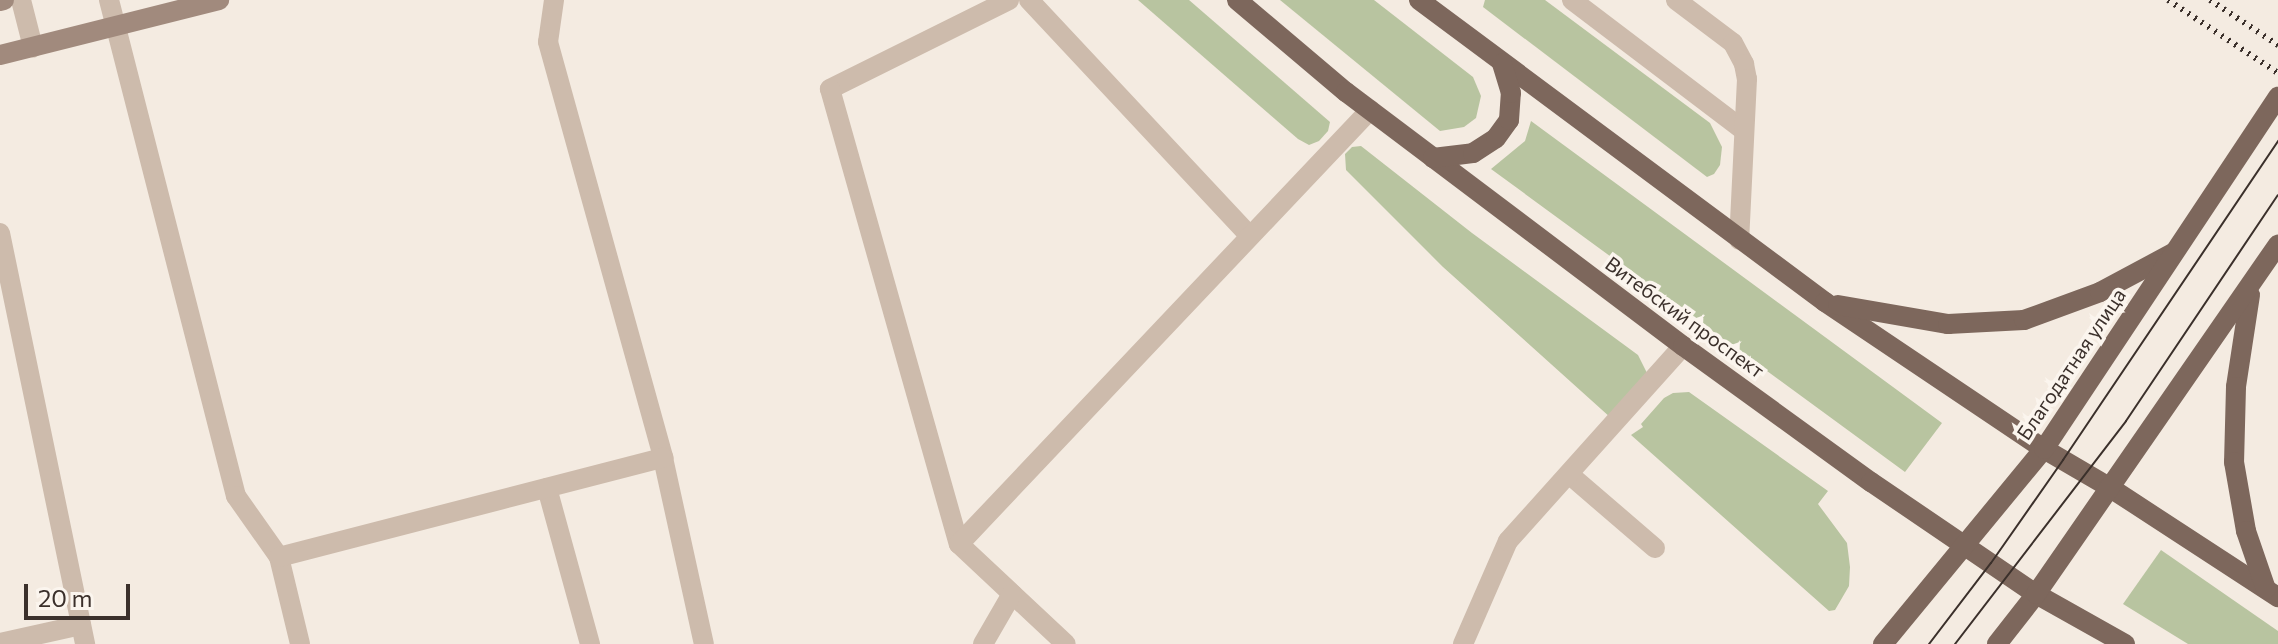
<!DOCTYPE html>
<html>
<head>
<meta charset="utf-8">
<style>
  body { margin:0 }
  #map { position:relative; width:2278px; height:644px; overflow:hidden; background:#f4ebe1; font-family:Commissioner,sans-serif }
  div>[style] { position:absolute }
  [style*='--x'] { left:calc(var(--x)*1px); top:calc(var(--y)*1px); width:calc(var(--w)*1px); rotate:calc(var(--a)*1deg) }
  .green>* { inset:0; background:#b8c4a0 }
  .lane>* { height:20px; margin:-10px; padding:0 10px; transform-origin:10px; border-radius:10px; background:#cdbbac }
  .secondary>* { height:20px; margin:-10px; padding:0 10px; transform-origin:10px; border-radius:10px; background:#a18a7d }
  .primary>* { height:20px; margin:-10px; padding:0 10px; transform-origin:10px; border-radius:10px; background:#7d675c }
  .tram>* { height:2px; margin:-1px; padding:0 1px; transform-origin:1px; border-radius:1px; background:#3b302b }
  .rail>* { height:6px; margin-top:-3px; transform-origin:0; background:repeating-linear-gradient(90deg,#3b302b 0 2px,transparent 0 8px) }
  span { translate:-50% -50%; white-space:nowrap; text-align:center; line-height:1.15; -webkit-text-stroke:7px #fbf5ee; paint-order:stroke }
  .street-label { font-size:20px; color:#3b302b }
  .scale { position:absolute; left:24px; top:584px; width:106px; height:36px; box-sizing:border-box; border:4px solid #3b302b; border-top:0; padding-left:10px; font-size:24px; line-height:28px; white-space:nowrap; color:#3b302b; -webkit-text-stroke:6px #fbf5ee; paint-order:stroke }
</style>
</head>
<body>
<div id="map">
  <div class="green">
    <div style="clip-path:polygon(1138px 0,1189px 0,1330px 122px,1328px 131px,1319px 141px,1309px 145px,1298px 139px)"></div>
    <div style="clip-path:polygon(1280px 0,1374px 0,1473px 77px,1481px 96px,1476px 118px,1464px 127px,1440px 131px)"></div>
    <div style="clip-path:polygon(1485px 0,1545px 0,1710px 123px,1722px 147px,1720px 165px,1714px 174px,1707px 177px,1483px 7px)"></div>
    <div style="clip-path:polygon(1531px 121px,1942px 423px,1905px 472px,1491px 169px,1525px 141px)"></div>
    <div style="clip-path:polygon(1361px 146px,1472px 233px,1638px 355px,1647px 373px,1611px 418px,1443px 267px,1346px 170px,1345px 154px,1352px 147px)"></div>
    <div style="clip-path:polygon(1689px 392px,1828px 491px,1818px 504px,1847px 543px,1850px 567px,1849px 586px,1835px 610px,1829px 611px,1631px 435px,1643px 427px,1641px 424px,1664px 398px,1673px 393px)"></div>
    <div style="clip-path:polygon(2161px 550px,2278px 631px,2278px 644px,2188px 644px,2123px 604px)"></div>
  </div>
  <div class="lane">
    <div style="--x:21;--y:0;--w:49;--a:75.7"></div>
    <div style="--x:109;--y:0;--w:512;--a:75.64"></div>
    <div style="--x:236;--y:496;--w:75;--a:54.8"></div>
    <div style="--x:279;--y:557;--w:89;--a:76.4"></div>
    <div style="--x:554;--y:0;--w:42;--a:98.1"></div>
    <div style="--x:548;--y:42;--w:432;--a:74.5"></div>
    <div style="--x:663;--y:458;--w:190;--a:77.6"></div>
    <div style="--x:1009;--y:0;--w:200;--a:153.6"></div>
    <div style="--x:830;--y:89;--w:473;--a:74.2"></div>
    <div style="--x:959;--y:544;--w:146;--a:43.1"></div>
    <div style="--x:1029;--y:0;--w:322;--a:46.9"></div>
    <div style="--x:1572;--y:0;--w:213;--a:37.2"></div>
    <div style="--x:1676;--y:0;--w:71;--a:37"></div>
    <div style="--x:1733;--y:43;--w:24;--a:62"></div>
    <div style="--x:1744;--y:64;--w:15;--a:79"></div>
    <div style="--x:1747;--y:79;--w:161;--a:92.8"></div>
    <div style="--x:0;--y:233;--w:420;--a:78.3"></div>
    <div style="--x:1570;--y:475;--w:112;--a:40.7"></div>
    <div style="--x:547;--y:488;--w:162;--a:74.6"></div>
    <div style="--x:959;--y:544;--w:598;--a:-46.56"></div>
    <div style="--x:279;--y:557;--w:397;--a:-14.5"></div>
    <div style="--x:0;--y:643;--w:83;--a:-12.5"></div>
    <div style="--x:983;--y:644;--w:58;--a:-59.9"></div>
    <div style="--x:1463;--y:644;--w:112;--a:-66.4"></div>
    <div style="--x:1508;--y:541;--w:262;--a:-48.1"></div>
  </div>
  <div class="secondary">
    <div style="--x:0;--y:1;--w:4;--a:-14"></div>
    <div style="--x:0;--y:55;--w:226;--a:-14.1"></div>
  </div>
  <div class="primary">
    <div style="--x:1237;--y:0;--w:143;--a:40.2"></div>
    <div style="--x:1346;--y:92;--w:422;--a:37"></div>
    <div style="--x:1683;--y:346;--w:232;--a:35.9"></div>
    <div style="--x:1871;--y:482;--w:199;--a:34.2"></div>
    <div style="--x:2036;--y:594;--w:102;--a:29.3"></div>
    <div style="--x:1419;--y:0;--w:506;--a:36.64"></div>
    <div style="--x:1825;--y:302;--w:264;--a:33.9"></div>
    <div style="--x:2044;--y:449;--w:75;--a:30.3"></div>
    <div style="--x:2109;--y:487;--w:202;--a:33.1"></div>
    <div style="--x:1433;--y:158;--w:40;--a:-7.1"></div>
    <div style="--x:1473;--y:153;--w:27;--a:-33"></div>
    <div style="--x:1496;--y:138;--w:22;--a:-54"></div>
    <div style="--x:1509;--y:120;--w:27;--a:-86"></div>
    <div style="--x:1511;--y:93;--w:31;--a:-107"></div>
    <div style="--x:2250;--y:295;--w:93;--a:98.7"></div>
    <div style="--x:2236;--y:387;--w:75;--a:91.5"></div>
    <div style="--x:2234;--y:462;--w:70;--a:80.1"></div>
    <div style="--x:2246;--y:531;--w:61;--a:71"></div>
    <div style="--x:1838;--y:305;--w:112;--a:9.8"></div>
    <div style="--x:1948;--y:324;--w:76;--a:-3"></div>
    <div style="--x:2024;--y:320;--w:81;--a:-20.2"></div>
    <div style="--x:2100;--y:292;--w:83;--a:-28.1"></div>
    <div style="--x:1883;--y:644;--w:253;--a:-50.5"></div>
    <div style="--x:2044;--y:449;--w:423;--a:-56.4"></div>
    <div style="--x:1997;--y:644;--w:63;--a:-52"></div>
    <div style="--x:2036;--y:594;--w:425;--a:-55.3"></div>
  </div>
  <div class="tram">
    <div style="--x:1929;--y:644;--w:102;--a:-52.6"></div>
    <div style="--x:1991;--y:563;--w:126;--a:-55"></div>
    <div style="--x:2063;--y:460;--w:385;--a:-56"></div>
    <div style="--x:1955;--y:644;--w:281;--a:-52.5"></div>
    <div style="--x:2126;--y:421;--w:272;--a:-56.1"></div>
  </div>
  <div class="rail">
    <div style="--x:2168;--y:0;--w:132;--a:33.6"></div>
    <div style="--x:2210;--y:0;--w:82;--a:33.5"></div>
  </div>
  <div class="street-label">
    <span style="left:1685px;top:317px;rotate:36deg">Витебский проспект</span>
    <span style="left:2071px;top:364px;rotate:-56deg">Благодатная улица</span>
  </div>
  <div class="scale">20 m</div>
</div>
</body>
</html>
